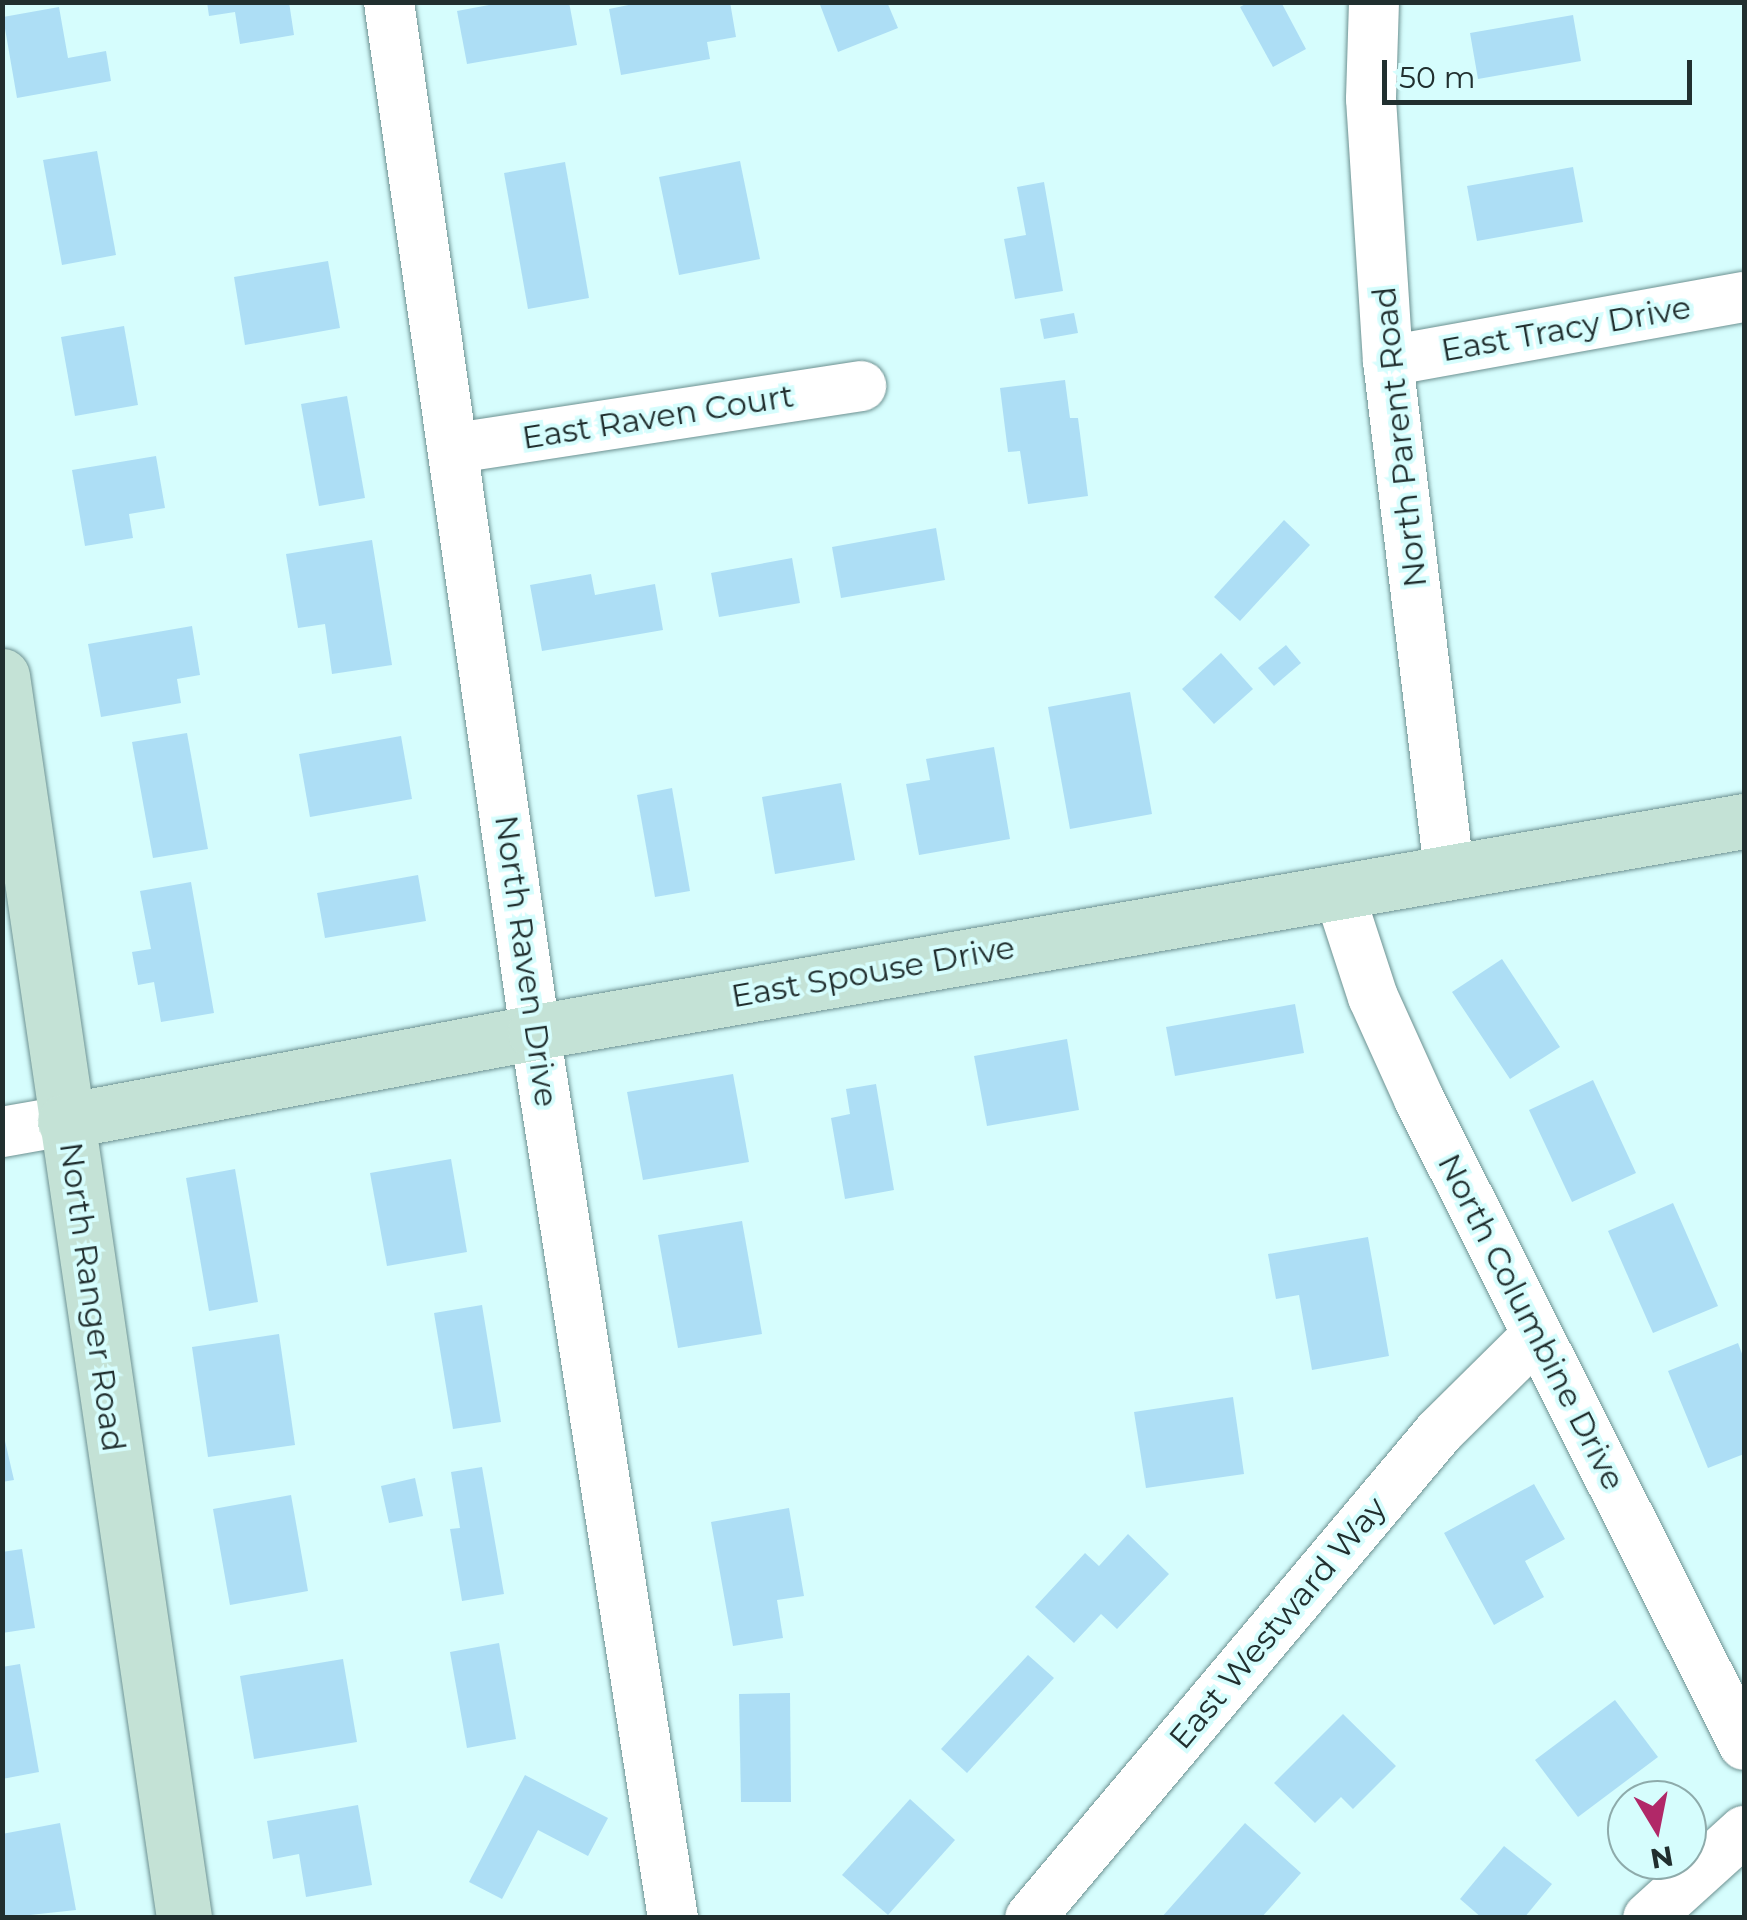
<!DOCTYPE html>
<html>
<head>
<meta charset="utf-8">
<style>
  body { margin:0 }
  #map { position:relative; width:1747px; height:1920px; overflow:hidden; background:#d6fdfd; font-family:Montserrat,sans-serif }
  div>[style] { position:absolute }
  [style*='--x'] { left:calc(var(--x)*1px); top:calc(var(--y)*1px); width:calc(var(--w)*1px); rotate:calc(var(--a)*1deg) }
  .building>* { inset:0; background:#addef5 }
  .roads { filter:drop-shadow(0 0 2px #6d9191) drop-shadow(0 0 2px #6d9191) }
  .street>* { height:50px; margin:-25px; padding:0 25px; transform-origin:25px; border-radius:25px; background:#fff }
  .secondary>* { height:55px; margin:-27.5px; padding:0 27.5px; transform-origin:27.5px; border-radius:27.5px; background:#c4e2d6 }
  span { translate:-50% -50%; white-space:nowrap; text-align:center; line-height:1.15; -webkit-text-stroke:8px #d6fdfd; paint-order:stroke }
  .street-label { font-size:32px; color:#212f2f }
  .frame { position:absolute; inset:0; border:5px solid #212f2f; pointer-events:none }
  .north { position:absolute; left:1607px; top:1780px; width:100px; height:100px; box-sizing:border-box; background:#d6fdfd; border:2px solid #8eabab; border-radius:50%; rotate:170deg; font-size:28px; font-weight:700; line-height:40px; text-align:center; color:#212f2f }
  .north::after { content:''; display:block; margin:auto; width:35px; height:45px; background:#b12868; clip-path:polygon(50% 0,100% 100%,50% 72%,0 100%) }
  .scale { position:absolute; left:1382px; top:60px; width:310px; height:45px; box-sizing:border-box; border:5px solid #212f2f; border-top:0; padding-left:12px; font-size:30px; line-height:35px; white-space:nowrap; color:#212f2f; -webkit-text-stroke:8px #d6fdfd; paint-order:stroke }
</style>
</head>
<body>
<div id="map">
  <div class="building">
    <div style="clip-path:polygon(207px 2px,289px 2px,294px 35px,240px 44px,235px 12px,209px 16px)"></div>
    <div style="clip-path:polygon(505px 2px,569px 2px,577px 45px,467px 64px,457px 11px)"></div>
    <div style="clip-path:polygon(643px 2px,730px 2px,736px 37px,707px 42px,710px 59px,621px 75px,609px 9px)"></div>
    <div style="clip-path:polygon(819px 2px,887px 2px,898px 28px,838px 52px)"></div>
    <div style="clip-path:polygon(1249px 2px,1281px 2px,1306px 49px,1273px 67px,1240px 7px)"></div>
    <div style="clip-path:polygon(59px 7px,68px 58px,106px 51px,111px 81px,17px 98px,3px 17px)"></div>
    <div style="clip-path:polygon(1573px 15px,1581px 61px,1478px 79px,1470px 33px)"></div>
    <div style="clip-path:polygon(97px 151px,116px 255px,62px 265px,43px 160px)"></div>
    <div style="clip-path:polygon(740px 161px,760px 259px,679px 275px,659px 177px)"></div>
    <div style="clip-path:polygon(565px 162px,589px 298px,528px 309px,504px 173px)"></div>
    <div style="clip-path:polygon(1573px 167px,1583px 222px,1477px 241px,1467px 186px)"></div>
    <div style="clip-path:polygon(1044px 182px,1063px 291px,1015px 299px,1004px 239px,1026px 235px,1017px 187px)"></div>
    <div style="clip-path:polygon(328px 261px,340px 328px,245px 345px,234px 277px)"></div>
    <div style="clip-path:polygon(1074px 313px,1078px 333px,1044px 339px,1040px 319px)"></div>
    <div style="clip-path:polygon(124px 326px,138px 405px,75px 416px,61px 337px)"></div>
    <div style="clip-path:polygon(1065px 380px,1070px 418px,1078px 418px,1088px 496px,1028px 504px,1020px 451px,1008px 452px,1000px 388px)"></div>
    <div style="clip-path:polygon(347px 396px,365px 498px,319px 506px,301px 404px)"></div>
    <div style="clip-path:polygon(156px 456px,165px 508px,129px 514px,133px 538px,85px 546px,72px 470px)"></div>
    <div style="clip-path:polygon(1284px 520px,1310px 545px,1240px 621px,1214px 597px)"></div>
    <div style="clip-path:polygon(936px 528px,945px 580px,841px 598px,832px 547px)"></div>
    <div style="clip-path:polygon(372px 540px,392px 665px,332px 674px,325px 624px,298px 628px,286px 554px)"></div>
    <div style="clip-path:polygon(792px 558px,800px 603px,719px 617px,711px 573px)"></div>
    <div style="clip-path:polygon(591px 574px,595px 595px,655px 584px,663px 630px,542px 651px,530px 585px)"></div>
    <div style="clip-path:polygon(192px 626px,200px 675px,177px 679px,181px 703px,101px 717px,88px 644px)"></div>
    <div style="clip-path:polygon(1286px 645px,1301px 663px,1274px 686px,1258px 668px)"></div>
    <div style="clip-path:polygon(1221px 653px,1253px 689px,1214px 724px,1182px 689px)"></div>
    <div style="clip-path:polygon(1130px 692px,1152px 814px,1070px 829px,1048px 707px)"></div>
    <div style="clip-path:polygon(187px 733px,208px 849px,153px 858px,132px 742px)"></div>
    <div style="clip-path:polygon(401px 736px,412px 799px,310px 817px,299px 754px)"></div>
    <div style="clip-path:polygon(994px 747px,1010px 839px,919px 855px,906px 784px,930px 780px,926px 759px)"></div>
    <div style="clip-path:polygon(841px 783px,855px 860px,775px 874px,762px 797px)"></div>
    <div style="clip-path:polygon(672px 788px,690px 891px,655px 897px,637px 795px)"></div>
    <div style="clip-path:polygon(418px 875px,426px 921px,325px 938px,317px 893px)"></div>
    <div style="clip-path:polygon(191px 882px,214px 1013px,161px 1022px,154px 982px,138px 985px,132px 952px,151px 949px,140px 891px)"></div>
    <div style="clip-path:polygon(1502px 959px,1560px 1047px,1510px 1079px,1452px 992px)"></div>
    <div style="clip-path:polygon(1295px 1004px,1304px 1053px,1175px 1076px,1166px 1027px)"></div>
    <div style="clip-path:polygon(1067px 1039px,1079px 1110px,987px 1126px,974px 1056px)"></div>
    <div style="clip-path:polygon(733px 1074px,749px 1162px,643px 1180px,627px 1092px)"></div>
    <div style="clip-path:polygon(1593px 1080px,1636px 1173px,1572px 1202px,1529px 1110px)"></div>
    <div style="clip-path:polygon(876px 1084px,894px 1190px,845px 1199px,831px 1118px,850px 1114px,846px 1089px)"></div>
    <div style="clip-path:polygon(451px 1159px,467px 1252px,387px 1266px,370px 1173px)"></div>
    <div style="clip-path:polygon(235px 1169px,258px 1302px,209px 1311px,186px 1178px)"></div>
    <div style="clip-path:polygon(1673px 1203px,1718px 1306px,1653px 1333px,1608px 1231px)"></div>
    <div style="clip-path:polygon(742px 1221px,762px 1334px,678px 1348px,658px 1235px)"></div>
    <div style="clip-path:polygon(1368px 1237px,1389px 1356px,1312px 1370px,1299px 1295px,1276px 1299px,1268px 1254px)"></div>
    <div style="clip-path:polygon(482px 1305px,501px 1422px,453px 1429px,434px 1313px)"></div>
    <div style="clip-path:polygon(279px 1334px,295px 1445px,208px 1457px,192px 1347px)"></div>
    <div style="clip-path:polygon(1738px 1343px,1744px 1359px,1744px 1454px,1708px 1468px,1668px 1371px)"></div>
    <div style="clip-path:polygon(1233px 1397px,1244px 1474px,1146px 1488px,1134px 1412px)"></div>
    <div style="clip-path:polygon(2px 1428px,14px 1480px,2px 1482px)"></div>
    <div style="clip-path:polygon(482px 1467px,504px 1594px,462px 1601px,450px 1529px,460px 1528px,451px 1472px)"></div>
    <div style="clip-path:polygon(415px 1478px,423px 1516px,389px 1523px,381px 1486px)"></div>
    <div style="clip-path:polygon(1534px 1484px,1565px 1539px,1525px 1561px,1544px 1597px,1494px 1625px,1444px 1533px)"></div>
    <div style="clip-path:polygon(291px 1495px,308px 1591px,230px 1605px,213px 1509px)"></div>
    <div style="clip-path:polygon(789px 1508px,804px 1596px,777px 1600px,783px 1638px,733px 1646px,711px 1522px)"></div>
    <div style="clip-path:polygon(1128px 1534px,1169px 1574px,1117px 1629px,1101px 1614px,1074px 1643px,1035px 1607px,1085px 1553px,1099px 1566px)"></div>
    <div style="clip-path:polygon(22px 1549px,35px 1628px,2px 1633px,2px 1552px)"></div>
    <div style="clip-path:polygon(499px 1643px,516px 1739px,467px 1748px,450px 1652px)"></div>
    <div style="clip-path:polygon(1028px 1655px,1054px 1678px,967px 1773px,941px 1749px)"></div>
    <div style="clip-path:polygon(343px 1659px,357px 1742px,254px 1759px,240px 1676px)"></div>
    <div style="clip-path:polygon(20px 1664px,39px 1772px,2px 1779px,2px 1667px)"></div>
    <div style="clip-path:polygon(790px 1693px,791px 1802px,741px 1802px,739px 1694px)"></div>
    <div style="clip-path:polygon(1615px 1700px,1658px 1757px,1578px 1817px,1535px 1760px)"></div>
    <div style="clip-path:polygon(1343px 1714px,1396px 1766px,1353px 1809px,1341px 1797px,1315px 1823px,1274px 1783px)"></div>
    <div style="clip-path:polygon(525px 1775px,608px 1818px,588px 1856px,538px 1830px,502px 1899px,469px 1882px)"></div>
    <div style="clip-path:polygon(910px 1799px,955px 1840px,888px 1915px,842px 1875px)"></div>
    <div style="clip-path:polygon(358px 1805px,372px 1885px,306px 1897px,299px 1854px,273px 1859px,267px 1821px)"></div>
    <div style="clip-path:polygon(60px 1823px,76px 1910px,2px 1918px,2px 1834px)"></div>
    <div style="clip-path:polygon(1245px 1823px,1301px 1873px,1261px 1918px,1161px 1918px)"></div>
    <div style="clip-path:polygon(1504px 1846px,1552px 1884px,1524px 1918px,1482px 1918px,1460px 1899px)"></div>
  </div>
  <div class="roads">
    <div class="street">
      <div style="--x:389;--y:2;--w:1040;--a:81.93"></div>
      <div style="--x:535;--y:1032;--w:897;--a:81.15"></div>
      <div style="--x:1374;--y:2;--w:97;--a:91.8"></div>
      <div style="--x:1371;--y:99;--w:263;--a:86.3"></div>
      <div style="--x:1388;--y:361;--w:513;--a:83.17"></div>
      <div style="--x:1388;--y:361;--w:362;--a:-10.2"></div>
      <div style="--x:456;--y:448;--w:410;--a:-8.7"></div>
      <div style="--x:1338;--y:890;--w:113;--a:71.9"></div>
      <div style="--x:1373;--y:997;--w:112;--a:65.7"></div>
      <div style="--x:1419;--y:1099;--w:723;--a:63.29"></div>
      <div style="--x:2;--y:1132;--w:64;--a:-9.9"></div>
      <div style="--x:1030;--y:1918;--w:635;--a:-49.92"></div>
      <div style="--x:1439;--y:1432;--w:136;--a:-44.7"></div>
      <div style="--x:1648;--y:1918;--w:130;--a:-42.2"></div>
    </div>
    <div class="secondary">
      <div style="--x:2;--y:676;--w:1255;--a:81.66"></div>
      <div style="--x:65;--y:1121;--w:478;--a:-10.7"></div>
      <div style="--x:535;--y:1032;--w:1227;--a:-9.9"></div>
    </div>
  </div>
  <div class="street-label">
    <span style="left:1566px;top:329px;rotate:-10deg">East Tracy Drive</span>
    <span style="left:658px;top:417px;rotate:-9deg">East Raven Court</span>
    <span style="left:1400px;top:437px;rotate:-96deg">North Parent Road</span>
    <span style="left:526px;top:961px;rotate:82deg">North Raven Drive</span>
    <span style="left:873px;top:972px;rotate:-10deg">East Spouse Drive</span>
    <span style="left:92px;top:1297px;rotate:82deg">North Ranger Road</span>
    <span style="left:1531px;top:1322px;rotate:63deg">North Columbine Drive</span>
    <span style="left:1278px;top:1623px;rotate:-50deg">East Westward Way</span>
  </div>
  <div class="frame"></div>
  <div class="north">N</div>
  <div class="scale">50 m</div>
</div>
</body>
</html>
